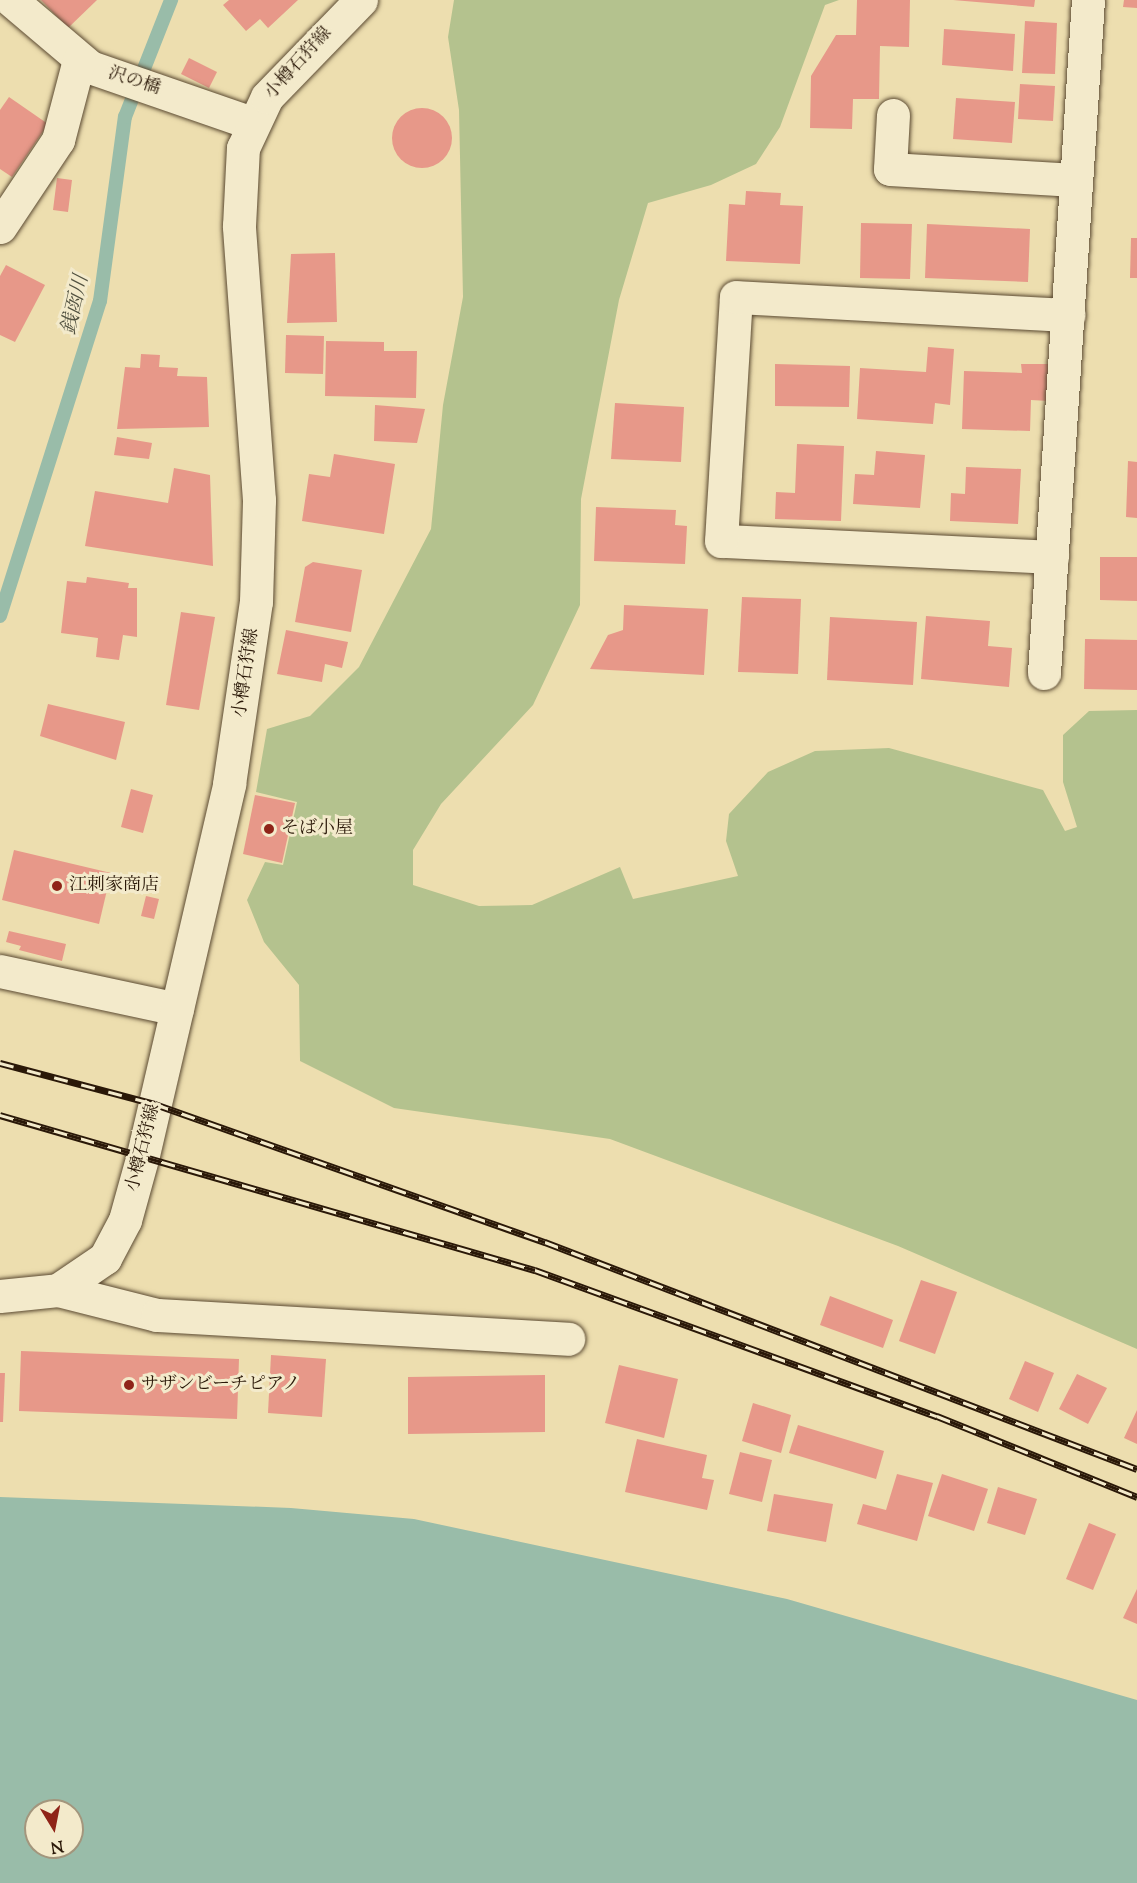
<!DOCTYPE html>
<html>
<head>
<meta charset="utf-8">
<style>
  body { margin:0 }
  #map { position:relative; width:1137px; height:1883px; overflow:hidden; background:#eddeaf; font-family:"Sorts Mill Goudy","Noto Serif JP",serif }
  div>[style] { position:absolute }
  [style*='--x'] { left:calc(var(--x)*1px); top:calc(var(--y)*1px); width:calc(var(--w)*1px); rotate:calc(var(--a)*1deg) }
  .green>* { inset:0; background:#b4c28e }
  .water>* { inset:0; background:#99bca9 }
  .stream>* { height:14px; margin:-7px; padding:0 7px; transform-origin:7px; border-radius:7px; background:#99bca9 }
  .building>* { inset:0; background:#e79889 }
  .round { border-radius:50% }
  .roads { filter:drop-shadow(0 0 2px #5b4a32) drop-shadow(0 0 2px #5b4a32) }
  .minor>* { height:33px; margin:-16.5px; padding:0 16.5px; transform-origin:16.5px; border-radius:16.5px; background:#f3eacb }
  .secondary>* { height:33px; margin:-16.5px; padding:0 16.5px; transform-origin:16.5px; border-radius:16.5px; background:#f3eacb }
  .rail>* { height:7px; margin-top:-3.5px; transform-origin:0; background:repeating-linear-gradient(90deg,#f3eacb 0 14px,#2a1808 0 28px); box-sizing:border-box; border-block:2px solid #2a1808 }
  .dots>* { width:16px; height:16px; translate:-50% -50%; box-sizing:border-box; border:3px solid #f3eacb; border-radius:50% }
  span { translate:-50% -50%; white-space:nowrap; text-align:center; line-height:1.15; -webkit-text-stroke:6px #f3eacb; paint-order:stroke }
  .street-label { font-size:18px; color:#2a1808 }
  .poi-label { font-size:18px; color:#2a1808 }
  .left { translate:0 -50%; text-align:left }
  .water-label { font-size:20px; color:#515140; font-style:italic }
  .north { position:absolute; left:24px; top:1799px; width:60px; height:60px; box-sizing:border-box; background:#f3eacb; border:2px solid #a3967d; border-radius:50%; rotate:170deg; font-size:16px; font-weight:700; line-height:24px; text-align:center; color:#2a1808 }
  .north::after { content:''; display:block; margin:auto; width:21px; height:27px; background:#8f2418; clip-path:polygon(50% 0,100% 100%,50% 72%,0 100%) }
</style>
</head>
<body>
<div id="map">
  <div class="green">
    <div style="clip-path:polygon(454px 0,839px 0,825px 5px,780px 127px,756px 164px,711px 185px,648px 203px,619px 300px,581px 499px,580px 605px,533px 705px,441px 804px,413px 850px,413px 885px,479px 906px,532px 905px,620px 867px,633px 899px,738px 876px,726px 841px,729px 814px,768px 772px,815px 751px,889px 748px,1043px 790px,1065px 831px,1077px 827px,1063px 782px,1063px 735px,1089px 711px,1137px 710px,1137px 1349px,898px 1246px,610px 1139px,394px 1108px,300px 1061px,299px 985px,264px 942px,247px 900px,265px 862px,283px 865px,297px 802px,256px 792px,267px 729px,310px 716px,359px 667px,431px 529px,443px 405px,463px 297px,459px 110px,448px 37px)"></div>
  </div>
  <div class="water">
    <div style="clip-path:polygon(evenodd,0 1497px,291px 1508px,414px 1519px,787px 1599px,1137px 1700px,1137px 1883px,0 1883px,0 1497px,36px 1811px,72px 1811px,72px 1847px,36px 1847px,36px 1811px)"></div>
  </div>
  <div class="stream">
    <div style="--x:0;--y:616;--w:330;--a:-72.4"></div>
    <div style="--x:100;--y:301;--w:186;--a:-82.3"></div>
    <div style="--x:125;--y:117;--w:126;--a:-68.5"></div>
  </div>
  <div class="building">
    <div style="clip-path:polygon(41px 0,97px 0,68px 28px)"></div>
    <div style="clip-path:polygon(229px 0,298px 0,268px 28px,260px 19px,246px 31px,223px 5px)"></div>
    <div style="clip-path:polygon(857px 0,910px 0,909px 47px,880px 46px,879px 99px,853px 99px,852px 129px,810px 128px,811px 76px,836px 35px,856px 35px)"></div>
    <div style="clip-path:polygon(953px 0,1035px 0,1034px 7px)"></div>
    <div style="clip-path:polygon(1124px 0,1137px 0,1137px 8px,1123px 7px)"></div>
    <div style="clip-path:polygon(1025px 21px,1057px 23px,1055px 74px,1022px 73px)"></div>
    <div style="clip-path:polygon(944px 29px,1015px 34px,1013px 71px,942px 65px)"></div>
    <div style="clip-path:polygon(189px 58px,217px 72px,209px 88px,181px 74px)"></div>
    <div style="clip-path:polygon(1020px 84px,1055px 86px,1053px 121px,1018px 119px)"></div>
    <div style="clip-path:polygon(9px 97px,48px 124px,12px 177px,0 169px,0 110px)"></div>
    <div style="clip-path:polygon(956px 98px,1015px 102px,1012px 143px,953px 139px)"></div>
    <div class="round" style="left:392px;top:108px;width:60px;height:60px"></div>
    <div style="clip-path:polygon(57px 178px,72px 180px,68px 212px,53px 210px)"></div>
    <div style="clip-path:polygon(746px 191px,781px 193px,780px 205px,803px 206px,800px 264px,726px 261px,729px 204px,745px 205px)"></div>
    <div style="clip-path:polygon(861px 223px,912px 224px,910px 279px,860px 278px)"></div>
    <div style="clip-path:polygon(927px 224px,1030px 229px,1028px 282px,925px 278px)"></div>
    <div style="clip-path:polygon(1131px 238px,1137px 238px,1137px 278px,1130px 278px)"></div>
    <div style="clip-path:polygon(335px 253px,337px 322px,287px 323px,291px 254px)"></div>
    <div style="clip-path:polygon(6px 265px,45px 285px,15px 342px,0 335px,0 276px)"></div>
    <div style="clip-path:polygon(286px 335px,324px 336px,323px 374px,285px 373px)"></div>
    <div style="clip-path:polygon(326px 341px,384px 342px,384px 351px,417px 351px,416px 398px,325px 396px)"></div>
    <div style="clip-path:polygon(928px 347px,954px 349px,950px 405px,935px 403px,933px 424px,857px 419px,860px 368px,926px 372px)"></div>
    <div style="clip-path:polygon(141px 354px,160px 355px,159px 367px,178px 368px,177px 376px,207px 377px,209px 427px,117px 429px,125px 367px,140px 368px)"></div>
    <div style="clip-path:polygon(775px 364px,850px 366px,849px 407px,775px 406px)"></div>
    <div style="clip-path:polygon(1021px 364px,1051px 364px,1049px 401px,1031px 400px,1030px 431px,962px 429px,964px 371px,1022px 373px)"></div>
    <div style="clip-path:polygon(615px 403px,684px 407px,681px 462px,611px 459px)"></div>
    <div style="clip-path:polygon(375px 405px,425px 409px,417px 443px,374px 441px)"></div>
    <div style="clip-path:polygon(117px 437px,152px 443px,149px 459px,114px 455px)"></div>
    <div style="clip-path:polygon(797px 444px,844px 446px,841px 521px,775px 519px,776px 492px,795px 493px)"></div>
    <div style="clip-path:polygon(876px 451px,925px 455px,920px 508px,853px 504px,855px 474px,874px 475px)"></div>
    <div style="clip-path:polygon(334px 454px,395px 464px,384px 534px,302px 521px,309px 474px,330px 477px)"></div>
    <div style="clip-path:polygon(1128px 461px,1137px 462px,1137px 518px,1126px 517px)"></div>
    <div style="clip-path:polygon(966px 467px,1021px 469px,1018px 524px,950px 521px,951px 493px,965px 494px)"></div>
    <div style="clip-path:polygon(174px 468px,210px 475px,213px 566px,85px 546px,95px 491px,168px 503px)"></div>
    <div style="clip-path:polygon(596px 507px,676px 510px,675px 525px,687px 526px,685px 564px,594px 561px)"></div>
    <div style="clip-path:polygon(1100px 557px,1137px 557px,1137px 601px,1100px 600px)"></div>
    <div style="clip-path:polygon(313px 562px,362px 570px,351px 632px,295px 622px,305px 567px)"></div>
    <div style="clip-path:polygon(87px 577px,129px 583px,128px 588px,137px 588px,137px 637px,123px 635px,119px 660px,96px 657px,98px 638px,61px 633px,67px 581px,86px 583px)"></div>
    <div style="clip-path:polygon(742px 597px,801px 599px,798px 674px,738px 672px)"></div>
    <div style="clip-path:polygon(624px 605px,708px 609px,704px 675px,590px 669px,608px 635px,623px 630px)"></div>
    <div style="clip-path:polygon(181px 612px,215px 617px,199px 710px,166px 705px)"></div>
    <div style="clip-path:polygon(926px 616px,990px 621px,988px 646px,1012px 648px,1009px 687px,921px 679px)"></div>
    <div style="clip-path:polygon(830px 617px,917px 622px,913px 685px,827px 680px)"></div>
    <div style="clip-path:polygon(286px 630px,348px 642px,342px 668px,325px 664px,322px 682px,277px 674px)"></div>
    <div style="clip-path:polygon(1085px 639px,1137px 640px,1137px 690px,1084px 689px)"></div>
    <div style="clip-path:polygon(48px 704px,125px 722px,116px 760px,40px 736px)"></div>
    <div style="clip-path:polygon(131px 789px,153px 795px,143px 833px,121px 827px)"></div>
    <div style="clip-path:polygon(255px 795px,295px 803px,282px 863px,243px 854px)"></div>
    <div style="clip-path:polygon(14px 850px,111px 873px,99px 924px,2px 900px)"></div>
    <div style="clip-path:polygon(146px 896px,159px 899px,154px 919px,141px 916px)"></div>
    <div style="clip-path:polygon(9px 931px,66px 944px,62px 961px,19px 950px,21px 946px,6px 942px)"></div>
    <div style="clip-path:polygon(921px 1280px,957px 1292px,935px 1354px,899px 1341px)"></div>
    <div style="clip-path:polygon(830px 1296px,893px 1320px,883px 1348px,820px 1325px)"></div>
    <div style="clip-path:polygon(21px 1351px,239px 1359px,237px 1419px,19px 1411px)"></div>
    <div style="clip-path:polygon(271px 1355px,326px 1359px,322px 1417px,268px 1413px)"></div>
    <div style="clip-path:polygon(1025px 1361px,1054px 1373px,1038px 1412px,1009px 1399px)"></div>
    <div style="clip-path:polygon(619px 1365px,678px 1379px,664px 1438px,605px 1423px)"></div>
    <div style="clip-path:polygon(0 1373px,5px 1373px,3px 1422px,0 1422px)"></div>
    <div style="clip-path:polygon(1077px 1374px,1107px 1388px,1088px 1424px,1059px 1409px)"></div>
    <div style="clip-path:polygon(545px 1375px,545px 1432px,408px 1434px,408px 1377px)"></div>
    <div style="clip-path:polygon(753px 1403px,791px 1415px,781px 1453px,742px 1441px)"></div>
    <div style="clip-path:polygon(1137px 1410px,1137px 1444px,1124px 1438px)"></div>
    <div style="clip-path:polygon(798px 1425px,884px 1451px,876px 1479px,789px 1453px)"></div>
    <div style="clip-path:polygon(637px 1439px,707px 1455px,702px 1478px,714px 1480px,707px 1510px,625px 1492px)"></div>
    <div style="clip-path:polygon(740px 1452px,772px 1460px,762px 1502px,729px 1494px)"></div>
    <div style="clip-path:polygon(897px 1474px,933px 1483px,917px 1541px,857px 1524px,863px 1504px,886px 1510px)"></div>
    <div style="clip-path:polygon(942px 1474px,988px 1489px,974px 1531px,928px 1516px)"></div>
    <div style="clip-path:polygon(998px 1487px,1037px 1499px,1025px 1535px,987px 1523px)"></div>
    <div style="clip-path:polygon(774px 1494px,833px 1504px,826px 1542px,767px 1531px)"></div>
    <div style="clip-path:polygon(1089px 1523px,1116px 1534px,1093px 1590px,1066px 1579px)"></div>
    <div style="clip-path:polygon(1137px 1589px,1137px 1624px,1123px 1618px)"></div>
  </div>
  <div class="roads">
    <div class="minor">
      <div style="--x:11;--y:0;--w:104;--a:40.3"></div>
      <div style="--x:90;--y:67;--w:171;--a:19.1"></div>
      <div style="--x:893;--y:115;--w:54;--a:93.2"></div>
      <div style="--x:890;--y:169;--w:185;--a:3.4"></div>
      <div style="--x:0;--y:227;--w:105;--a:-56.3"></div>
      <div style="--x:58;--y:140;--w:83;--a:-75.3"></div>
      <div style="--x:1052;--y:557;--w:331;--a:-177.2"></div>
      <div style="--x:721;--y:541;--w:244;--a:-86.5"></div>
      <div style="--x:736;--y:297;--w:333;--a:3.1"></div>
      <div style="--x:1044;--y:673;--w:674;--a:-86.26"></div>
      <div style="--x:0;--y:971;--w:181;--a:12.1"></div>
      <div style="--x:58;--y:1290;--w:102;--a:14.2"></div>
      <div style="--x:157;--y:1315;--w:412;--a:3.3"></div>
    </div>
    <div class="secondary">
      <div style="--x:0;--y:1296;--w:58;--a:-5.9"></div>
      <div style="--x:58;--y:1290;--w:57;--a:-34.2"></div>
      <div style="--x:105;--y:1258;--w:43;--a:-62.2"></div>
      <div style="--x:125;--y:1220;--w:67;--a:-74.5"></div>
      <div style="--x:143;--y:1155;--w:381;--a:-76.9"></div>
      <div style="--x:229;--y:784;--w:184;--a:-81.6"></div>
      <div style="--x:256;--y:602;--w:102;--a:-88.3"></div>
      <div style="--x:259;--y:500;--w:275;--a:-94.2"></div>
      <div style="--x:239;--y:226;--w:78;--a:-87.1"></div>
      <div style="--x:243;--y:148;--w:56;--a:-64.8"></div>
      <div style="--x:267;--y:97;--w:135;--a:-45.9"></div>
    </div>
  </div>
  <div class="rail">
    <div style="--x:0;--y:1063;--w:160;--a:14.8"></div>
    <div style="--x:155;--y:1104;--w:414;--a:19.5"></div>
    <div style="--x:545;--y:1242;--w:634;--a:20.98"></div>
    <div style="--x:0;--y:1115;--w:557;--a:16.16"></div>
    <div style="--x:535;--y:1270;--w:428;--a:20"></div>
    <div style="--x:937;--y:1416;--w:216;--a:22"></div>
  </div>
  <div class="dots">
    <div style="left:269px;top:829px;background:#8f2418"></div>
    <div style="left:57px;top:886px;background:#8f2418"></div>
    <div style="left:129px;top:1385px;background:#8f2418"></div>
  </div>
  <div class="street-label">
    <span style="left:299px;top:64px;rotate:-48deg">小樽石狩線</span>
    <span style="left:134px;top:82px;rotate:18deg">沢の橋</span>
    <span style="left:247px;top:673px;rotate:-82deg">小樽石狩線</span>
    <span style="left:144px;top:1148px;rotate:-76deg">小樽石狩線</span>
  </div>
  <div class="poi-label">
    <span class="left" style="left:281px;top:829px">そば小屋</span>
    <span class="left" style="left:69px;top:886px">江刺家商店</span>
    <span class="left" style="left:141px;top:1385px">サザンビーチピアノ</span>
  </div>
  <div class="water-label">
    <span style="left:76px;top:305px;rotate:-77deg">銭函川</span>
  </div>
  <div class="north">N</div>
</div>
</body>
</html>
